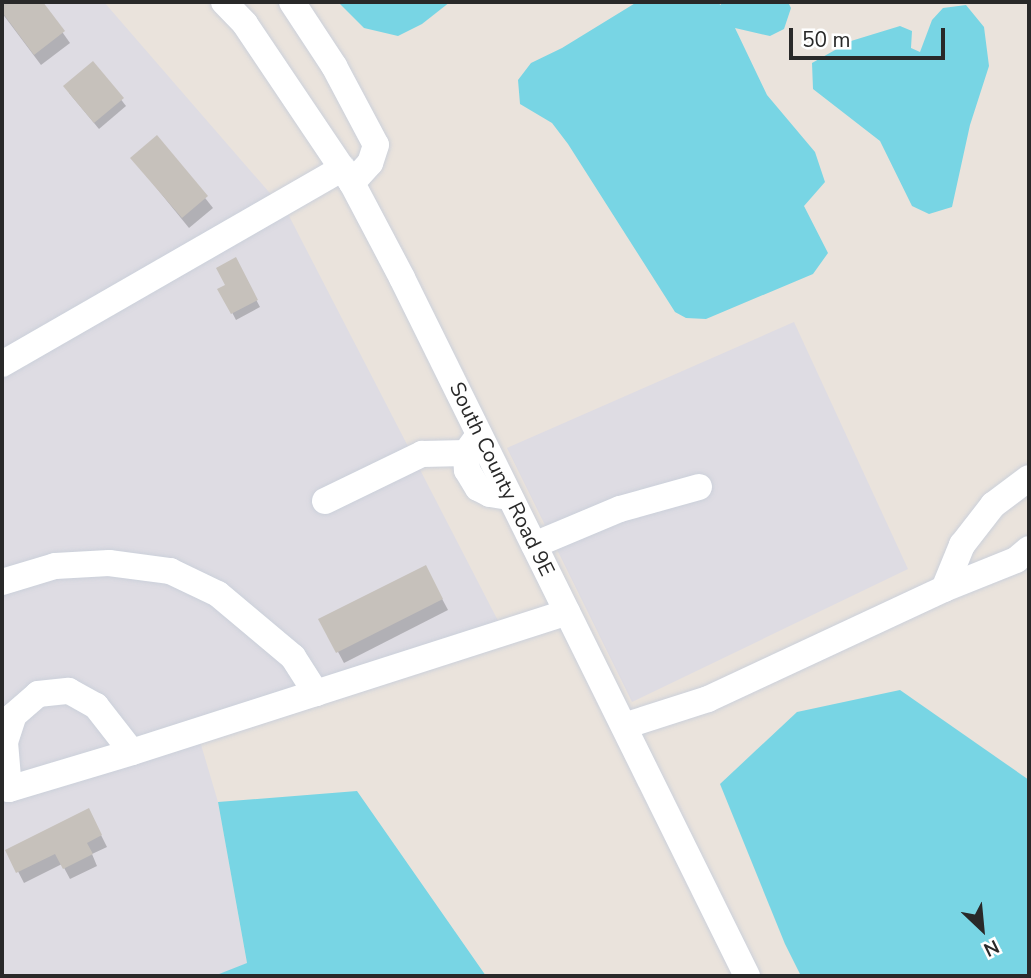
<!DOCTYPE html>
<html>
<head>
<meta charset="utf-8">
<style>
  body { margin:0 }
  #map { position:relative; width:1031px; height:978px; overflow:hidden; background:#eae3dc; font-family:"Nunito Sans",sans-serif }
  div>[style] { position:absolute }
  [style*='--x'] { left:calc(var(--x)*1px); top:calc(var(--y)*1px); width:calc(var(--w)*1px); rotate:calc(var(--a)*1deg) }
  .industrial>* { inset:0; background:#dedce3 }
  .water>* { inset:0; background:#78d5e4 }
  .shadow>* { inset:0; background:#0003 }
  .building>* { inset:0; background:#c6c1bb }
  .roads { filter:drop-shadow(0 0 2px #cbd0da) drop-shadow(0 0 2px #cbd0da) }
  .minor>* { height:26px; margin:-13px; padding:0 13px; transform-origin:13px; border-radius:13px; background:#fff }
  span { translate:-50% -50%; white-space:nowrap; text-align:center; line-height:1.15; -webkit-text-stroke:5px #fff; paint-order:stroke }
  .street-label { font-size:21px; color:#292929 }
  .frame { position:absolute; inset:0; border:4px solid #292929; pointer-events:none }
  .north { position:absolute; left:947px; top:894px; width:70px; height:70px; -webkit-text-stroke:5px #fff; paint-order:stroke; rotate:154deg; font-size:19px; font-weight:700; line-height:28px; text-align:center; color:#292929 }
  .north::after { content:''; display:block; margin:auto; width:24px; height:32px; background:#292929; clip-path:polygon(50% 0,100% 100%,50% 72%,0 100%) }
  .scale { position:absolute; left:789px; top:28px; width:156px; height:32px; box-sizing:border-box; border:4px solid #292929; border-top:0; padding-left:9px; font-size:21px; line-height:24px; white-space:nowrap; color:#292929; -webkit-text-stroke:5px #fff; paint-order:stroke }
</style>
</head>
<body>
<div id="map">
  <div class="industrial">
    <div style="clip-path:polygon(2px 2px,104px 2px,288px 214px,509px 642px,197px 731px,218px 802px,247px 964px,214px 976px,2px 976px)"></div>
    <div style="clip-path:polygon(794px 322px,908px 569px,632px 702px,507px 448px)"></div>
  </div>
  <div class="water">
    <div style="clip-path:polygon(338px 2px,450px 2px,422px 24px,398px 36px,364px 28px)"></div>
    <div style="clip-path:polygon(637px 2px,716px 2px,721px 5px,721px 2px,788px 2px,791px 8px,784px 29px,770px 36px,735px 28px,767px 95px,815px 152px,825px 182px,804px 206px,828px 253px,813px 274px,706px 319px,686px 318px,675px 312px,568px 144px,552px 123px,520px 104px,518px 80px,531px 63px,562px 48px)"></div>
    <div style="clip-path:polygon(966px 5px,984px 27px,989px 66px,970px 125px,952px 207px,929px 214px,912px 206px,880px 141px,813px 89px,812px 63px,851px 41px,900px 26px,912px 31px,911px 48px,920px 52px,932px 20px,943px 8px)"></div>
    <div style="clip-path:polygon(900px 690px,1029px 780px,1029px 976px,801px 976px,785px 944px,720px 784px,797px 712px)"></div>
    <div style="clip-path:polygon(357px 791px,486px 976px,214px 976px,247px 963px,218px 802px)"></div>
  </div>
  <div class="shadow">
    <div style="clip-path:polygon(2px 2px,41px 2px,70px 43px,41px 65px,2px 13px)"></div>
    <div style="clip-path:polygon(93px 63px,126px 106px,99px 129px,69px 93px)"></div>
    <div style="clip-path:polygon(157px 137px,213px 208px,189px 228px,132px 158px)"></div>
    <div style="clip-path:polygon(235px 260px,260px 307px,236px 320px,220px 289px,227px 286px)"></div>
    <div style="clip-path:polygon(431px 578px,448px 610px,344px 663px,321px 620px)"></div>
    <div style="clip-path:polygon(94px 821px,107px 847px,92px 854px,97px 866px,70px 879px,62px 864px,24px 883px,7px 850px)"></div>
  </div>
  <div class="building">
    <div style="clip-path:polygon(2px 2px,43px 2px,65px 31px,34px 55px,2px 12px)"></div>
    <div style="clip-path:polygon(93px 61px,124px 98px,94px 123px,63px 86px)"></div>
    <div style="clip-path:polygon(157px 135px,208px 196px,182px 218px,130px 158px)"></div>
    <div style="clip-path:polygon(236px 257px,258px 300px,231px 314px,217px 289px,225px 285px,216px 268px)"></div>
    <div style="clip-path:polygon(426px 565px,443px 599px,336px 653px,318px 619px)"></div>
    <div style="clip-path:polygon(89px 808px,102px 835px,87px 843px,93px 854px,63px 869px,55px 854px,16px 873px,5px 850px)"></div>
  </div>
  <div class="roads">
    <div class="minor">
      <div style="--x:224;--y:2;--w:30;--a:46"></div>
      <div style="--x:245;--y:24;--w:192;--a:56.1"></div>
      <div style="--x:352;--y:183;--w:107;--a:62.2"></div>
      <div style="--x:402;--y:278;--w:779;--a:63.7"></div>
      <div style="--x:292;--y:2;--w:77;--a:56.7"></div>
      <div style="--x:334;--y:66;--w:89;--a:62"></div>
      <div style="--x:376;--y:145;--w:19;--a:108"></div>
      <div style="--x:370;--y:163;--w:27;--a:132"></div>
      <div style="--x:2;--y:364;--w:393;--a:-29.9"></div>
      <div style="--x:476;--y:439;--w:17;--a:126"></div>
      <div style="--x:466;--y:453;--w:17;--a:87"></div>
      <div style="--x:467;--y:470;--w:21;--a:59"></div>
      <div style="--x:478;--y:488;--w:13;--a:27"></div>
      <div style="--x:490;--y:494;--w:20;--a:9"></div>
      <div style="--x:325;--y:501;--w:108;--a:-25.9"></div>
      <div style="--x:422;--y:454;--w:44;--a:-1.3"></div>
      <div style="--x:534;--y:545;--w:93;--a:-22.7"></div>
      <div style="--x:620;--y:509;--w:82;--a:-15.6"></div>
      <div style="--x:2;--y:582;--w:55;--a:-16.8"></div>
      <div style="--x:55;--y:566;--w:54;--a:-3.2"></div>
      <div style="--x:109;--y:563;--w:62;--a:7.5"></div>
      <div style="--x:170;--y:571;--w:53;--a:25.6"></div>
      <div style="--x:218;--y:594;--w:98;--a:40"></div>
      <div style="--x:293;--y:657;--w:43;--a:57.4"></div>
      <div style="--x:944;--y:589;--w:48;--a:-67.8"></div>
      <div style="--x:962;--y:545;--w:51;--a:-52.2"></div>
      <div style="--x:993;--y:505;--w:45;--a:-36.9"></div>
      <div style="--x:624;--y:726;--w:88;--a:-17.8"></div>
      <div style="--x:708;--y:699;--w:260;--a:-25"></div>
      <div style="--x:944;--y:589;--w:78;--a:-21.9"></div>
      <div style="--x:1016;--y:560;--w:17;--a:-40"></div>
      <div style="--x:2;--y:788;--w:7;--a:8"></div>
      <div style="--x:9;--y:789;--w:128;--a:-16.7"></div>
      <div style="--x:132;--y:752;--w:457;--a:-17.8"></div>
      <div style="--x:9;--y:789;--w:47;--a:-94.9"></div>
      <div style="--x:5;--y:742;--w:28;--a:-72"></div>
      <div style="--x:14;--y:715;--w:32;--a:-41"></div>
      <div style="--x:38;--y:694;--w:31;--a:-6"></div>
      <div style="--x:69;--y:691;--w:31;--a:29"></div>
      <div style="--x:96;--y:706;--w:58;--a:52"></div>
    </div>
  </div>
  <div class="street-label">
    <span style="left:502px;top:479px;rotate:64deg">South County Road 9E</span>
  </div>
  <div class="frame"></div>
  <div class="north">N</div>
  <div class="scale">50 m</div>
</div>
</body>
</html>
